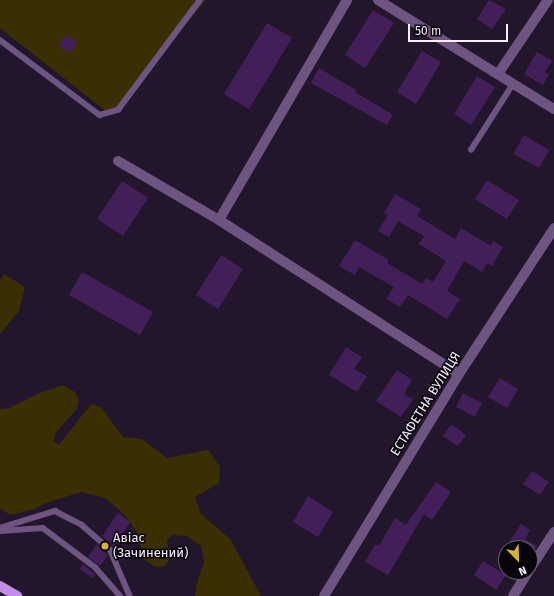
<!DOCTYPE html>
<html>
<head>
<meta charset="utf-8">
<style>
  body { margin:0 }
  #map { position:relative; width:554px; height:596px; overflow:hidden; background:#23162c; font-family:"Fira Sans",sans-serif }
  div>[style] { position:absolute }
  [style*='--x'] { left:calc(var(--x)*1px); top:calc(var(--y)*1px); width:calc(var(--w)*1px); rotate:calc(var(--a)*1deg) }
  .green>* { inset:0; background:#3a2f03 }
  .building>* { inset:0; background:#431f5a }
  .service>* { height:5.5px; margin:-2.75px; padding:0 2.75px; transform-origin:2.75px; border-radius:2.75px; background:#6e5481 }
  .minor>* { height:10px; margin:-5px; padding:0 5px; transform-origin:5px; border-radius:5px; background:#6e5481 }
  .primary>* { height:10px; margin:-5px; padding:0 5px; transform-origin:5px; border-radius:5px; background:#c28ce8 }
  .dots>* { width:11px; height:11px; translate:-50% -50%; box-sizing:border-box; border:2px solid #09050d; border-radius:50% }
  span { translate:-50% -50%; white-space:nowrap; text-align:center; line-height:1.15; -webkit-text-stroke:3px #09050d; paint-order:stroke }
  .street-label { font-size:13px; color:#f6edfd }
  .poi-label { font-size:13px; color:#f6edfd }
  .left { translate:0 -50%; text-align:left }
  .north { position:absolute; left:498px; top:540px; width:40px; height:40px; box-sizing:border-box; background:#09050d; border:1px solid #68626d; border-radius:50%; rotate:157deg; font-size:11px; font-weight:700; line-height:16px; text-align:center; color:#f6edfd }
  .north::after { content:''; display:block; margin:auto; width:14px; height:18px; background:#d7b434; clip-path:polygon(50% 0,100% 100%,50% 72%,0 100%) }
  .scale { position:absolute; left:408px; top:24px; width:100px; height:18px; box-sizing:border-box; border:2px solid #f6edfd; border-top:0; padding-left:5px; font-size:12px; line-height:14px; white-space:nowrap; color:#f6edfd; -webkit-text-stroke:3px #09050d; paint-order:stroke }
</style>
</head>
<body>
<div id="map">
  <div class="green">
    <div style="clip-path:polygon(0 0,206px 0,111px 115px,0 28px)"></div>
    <div style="clip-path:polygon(4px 274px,25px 287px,19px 311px,0 334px,0 280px)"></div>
    <div style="clip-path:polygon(63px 385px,75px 392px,79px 400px,77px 409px,57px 431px,53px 441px,59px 445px,91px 404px,101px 407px,123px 437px,142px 439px,167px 458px,208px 450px,220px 467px,219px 483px,195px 497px,201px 514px,231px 540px,261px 596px,195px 596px,196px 586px,204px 562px,201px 546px,187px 536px,172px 535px,167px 540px,170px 558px,165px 566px,156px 567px,144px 560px,137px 532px,125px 515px,105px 498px,81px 492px,46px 503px,35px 509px,10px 515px,0 508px,0 409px,9px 408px,37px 394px)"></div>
  </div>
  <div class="building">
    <div style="clip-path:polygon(489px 0,506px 9px,492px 29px,477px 19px)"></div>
    <div style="clip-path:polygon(373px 10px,394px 23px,365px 68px,345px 55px)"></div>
    <div style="clip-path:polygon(267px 23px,292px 38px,249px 109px,224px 94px)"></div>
    <div style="clip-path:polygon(66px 35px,77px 42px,70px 53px,58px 45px)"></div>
    <div style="clip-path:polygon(422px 51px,441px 62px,416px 104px,397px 92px)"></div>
    <div style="clip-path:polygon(537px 52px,552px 61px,545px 72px,549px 74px,543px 85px,524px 74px)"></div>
    <div style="clip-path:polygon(319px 68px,356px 90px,355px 92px,393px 115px,387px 125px,311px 83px)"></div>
    <div style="clip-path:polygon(477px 76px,495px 87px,471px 125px,454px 114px)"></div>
    <div style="clip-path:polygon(524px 135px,549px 150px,539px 168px,513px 154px)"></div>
    <div style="clip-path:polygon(487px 180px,519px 200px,507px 219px,475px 199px)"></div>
    <div style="clip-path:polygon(122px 181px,148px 198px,123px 236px,97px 219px)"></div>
    <div style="clip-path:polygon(395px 194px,421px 209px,417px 216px,455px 239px,461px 228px,491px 246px,493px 241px,503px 247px,492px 266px,487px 263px,482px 272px,464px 261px,447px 291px,460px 299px,447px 319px,408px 295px,400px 307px,386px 299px,394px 287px,359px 267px,355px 275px,339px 266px,355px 240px,389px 260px,387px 263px,422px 284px,426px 278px,433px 282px,446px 261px,419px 244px,424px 236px,398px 221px,389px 237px,378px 231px,388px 215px,384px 213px)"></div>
    <div style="clip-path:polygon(221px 255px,243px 269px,218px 309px,196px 295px)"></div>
    <div style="clip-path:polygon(82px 272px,153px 312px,140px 335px,69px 295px)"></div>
    <div style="clip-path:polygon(346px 347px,362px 357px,354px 369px,367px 376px,357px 392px,329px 375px)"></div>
    <div style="clip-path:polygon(397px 370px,412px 380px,404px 394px,413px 399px,401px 417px,376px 401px)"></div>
    <div style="clip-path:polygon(500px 378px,518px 389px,507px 408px,488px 397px)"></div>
    <div style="clip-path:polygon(463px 393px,482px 403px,475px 417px,456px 407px)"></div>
    <div style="clip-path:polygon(451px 424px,466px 435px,458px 446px,443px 436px)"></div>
    <div style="clip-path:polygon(532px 471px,549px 482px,540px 495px,523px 484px)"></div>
    <div style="clip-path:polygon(436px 482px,451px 492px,432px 520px,424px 514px,388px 575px,365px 562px,375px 544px,379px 546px,395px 518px,406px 525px)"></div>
    <div style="clip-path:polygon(308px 496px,333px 512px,318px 537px,293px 522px)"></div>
    <div style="clip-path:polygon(118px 513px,130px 522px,114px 547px,102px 536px)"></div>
    <div style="clip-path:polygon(521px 524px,530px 530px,525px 539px,537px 546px,536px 548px,510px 548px,513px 543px,510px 541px)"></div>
    <div style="clip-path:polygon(97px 544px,108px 555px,100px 566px,88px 557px)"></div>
    <div style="clip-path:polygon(483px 561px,506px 575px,496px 590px,474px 575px)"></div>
    <div style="clip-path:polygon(83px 564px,95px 574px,93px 578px,80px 569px)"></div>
  </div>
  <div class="service">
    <div style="--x:0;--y:40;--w:125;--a:36.9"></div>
    <div style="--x:100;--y:115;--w:19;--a:-16"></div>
    <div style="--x:118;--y:110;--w:137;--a:-53.3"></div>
    <div style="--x:471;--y:150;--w:78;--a:-57.5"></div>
    <div style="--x:0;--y:528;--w:58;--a:-17.2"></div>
    <div style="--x:55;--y:511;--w:30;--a:27"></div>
    <div style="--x:82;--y:525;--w:37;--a:41"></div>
    <div style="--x:110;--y:549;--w:51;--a:66.9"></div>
    <div style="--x:0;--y:531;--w:43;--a:-4"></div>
    <div style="--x:43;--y:528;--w:66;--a:37"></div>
    <div style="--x:96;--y:568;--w:37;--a:49"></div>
  </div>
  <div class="minor">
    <div style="--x:378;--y:0;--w:207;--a:31.8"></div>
    <div style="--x:498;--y:74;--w:89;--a:-56"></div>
    <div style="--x:118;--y:161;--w:117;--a:30.3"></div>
    <div style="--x:219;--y:220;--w:285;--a:32.7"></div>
    <div style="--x:219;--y:220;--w:255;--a:-59.8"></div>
    <div style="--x:530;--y:569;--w:44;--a:-57"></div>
    <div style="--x:324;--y:596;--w:260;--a:-58.7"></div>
    <div style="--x:459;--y:374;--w:174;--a:-56.9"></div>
    <div style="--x:513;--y:596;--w:28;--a:-58"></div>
  </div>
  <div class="primary">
    <div style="--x:0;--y:586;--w:20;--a:30"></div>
  </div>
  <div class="dots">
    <div style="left:105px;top:546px;background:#d7b434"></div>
  </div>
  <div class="street-label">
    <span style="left:426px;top:404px;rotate:-58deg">ЕСТАФЕТНА ВУЛИЦЯ</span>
  </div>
  <div class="poi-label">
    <span class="left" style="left:113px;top:546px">Авіас<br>(Зачинений)</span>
  </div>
  <div class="north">N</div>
  <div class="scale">50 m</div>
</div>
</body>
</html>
